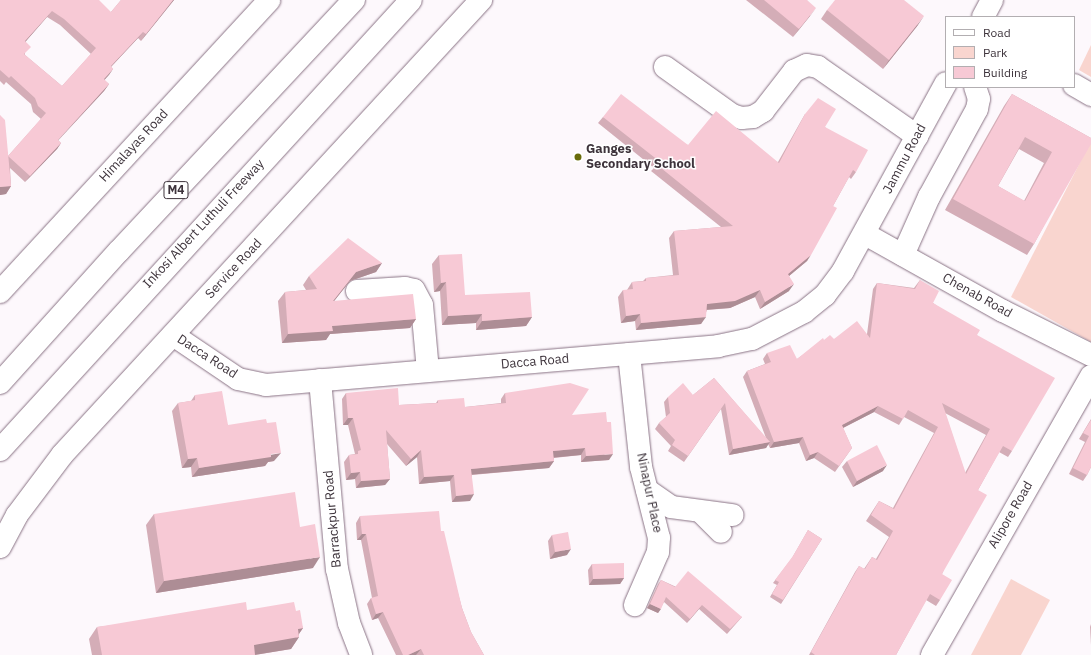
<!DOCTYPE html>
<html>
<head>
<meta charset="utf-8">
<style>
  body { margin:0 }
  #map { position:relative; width:1091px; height:655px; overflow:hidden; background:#fdf8fc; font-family:"IBM Plex Sans",sans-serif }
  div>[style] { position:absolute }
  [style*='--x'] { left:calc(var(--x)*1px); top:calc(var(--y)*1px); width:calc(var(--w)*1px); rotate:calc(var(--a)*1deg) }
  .green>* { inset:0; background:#f9d5cf }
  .roads { filter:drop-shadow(0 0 1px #8a7385) drop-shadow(0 0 1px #8a7385) }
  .minor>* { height:22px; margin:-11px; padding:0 11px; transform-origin:11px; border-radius:11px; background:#fff }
  .highway>* { height:22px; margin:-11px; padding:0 11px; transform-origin:11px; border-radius:11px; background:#fff }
  .wall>* { inset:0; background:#d4adb7 }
  .shaded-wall>* { inset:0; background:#ad8d95 }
  .building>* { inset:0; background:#f7c9d5 }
  .dots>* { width:11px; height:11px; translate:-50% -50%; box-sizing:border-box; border:2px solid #fff; border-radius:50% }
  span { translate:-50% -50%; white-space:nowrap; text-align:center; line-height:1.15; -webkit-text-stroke:3px #fff; paint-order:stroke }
  .shield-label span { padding:1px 3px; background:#fff; border:1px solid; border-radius:3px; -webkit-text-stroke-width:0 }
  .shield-label { font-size:12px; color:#3e343c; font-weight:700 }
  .street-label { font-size:13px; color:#3e343c }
  .poi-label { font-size:13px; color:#3e343c; font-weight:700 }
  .left { translate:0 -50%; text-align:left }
  .legend { position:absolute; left:945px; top:16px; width:130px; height:72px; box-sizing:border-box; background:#fff; border:1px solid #b2aeb1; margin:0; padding:5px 7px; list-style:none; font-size:12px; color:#3e343c }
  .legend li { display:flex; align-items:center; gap:8px; height:20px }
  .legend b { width:20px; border:1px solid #b2aeb1 }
</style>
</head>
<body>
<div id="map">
  <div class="green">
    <div style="clip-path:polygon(1091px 45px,1091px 77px,1079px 70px)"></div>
    <div style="clip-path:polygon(1091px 141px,1091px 342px,1011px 297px)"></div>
    <div style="clip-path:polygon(1011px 579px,1050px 600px,1021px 655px,971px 655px)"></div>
  </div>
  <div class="roads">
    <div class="minor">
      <div style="--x:983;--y:17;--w:19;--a:-62"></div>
      <div style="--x:665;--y:67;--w:82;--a:35.6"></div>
      <div style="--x:732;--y:115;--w:10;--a:17"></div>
      <div style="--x:742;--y:118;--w:11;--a:-5"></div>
      <div style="--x:753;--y:117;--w:12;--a:-31"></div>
      <div style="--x:763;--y:111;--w:51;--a:-52.2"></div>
      <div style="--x:794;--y:71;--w:14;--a:-25"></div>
      <div style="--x:807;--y:65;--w:11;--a:10"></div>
      <div style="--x:818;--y:67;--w:121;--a:34.9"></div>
      <div style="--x:1074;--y:85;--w:20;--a:30"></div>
      <div style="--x:865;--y:234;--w:158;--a:29.2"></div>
      <div style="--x:1003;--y:311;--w:98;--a:26.6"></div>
      <div style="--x:903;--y:255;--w:64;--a:-65.9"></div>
      <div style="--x:929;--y:197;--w:100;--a:-61.4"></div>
      <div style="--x:977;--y:109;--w:10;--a:-79"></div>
      <div style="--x:979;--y:99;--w:13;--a:-108"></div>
      <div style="--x:357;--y:291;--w:48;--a:-3.6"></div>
      <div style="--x:405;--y:288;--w:9;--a:13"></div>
      <div style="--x:414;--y:290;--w:17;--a:62"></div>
      <div style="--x:422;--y:305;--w:66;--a:84.8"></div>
      <div style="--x:0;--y:292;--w:397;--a:-47.3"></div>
      <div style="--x:173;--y:335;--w:78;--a:34.1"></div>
      <div style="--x:238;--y:379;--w:29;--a:12"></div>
      <div style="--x:266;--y:385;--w:454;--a:-4.9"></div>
      <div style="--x:718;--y:346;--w:35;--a:-12"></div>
      <div style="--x:752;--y:339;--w:59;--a:-27.4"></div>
      <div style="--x:804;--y:312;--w:27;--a:-39"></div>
      <div style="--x:825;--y:295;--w:30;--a:-53"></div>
      <div style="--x:843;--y:271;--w:214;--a:-61.3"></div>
      <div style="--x:629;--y:354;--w:114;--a:83.9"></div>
      <div style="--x:641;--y:467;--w:73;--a:75.8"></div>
      <div style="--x:659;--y:538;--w:14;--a:94"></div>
      <div style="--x:658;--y:552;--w:58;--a:113.5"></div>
      <div style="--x:320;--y:380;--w:190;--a:84.9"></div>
      <div style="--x:337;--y:569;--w:55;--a:77.5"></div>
      <div style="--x:349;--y:623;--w:34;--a:69"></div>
      <div style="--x:647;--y:490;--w:29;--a:35"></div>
      <div style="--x:671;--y:507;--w:62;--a:7.5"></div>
      <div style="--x:701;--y:512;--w:28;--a:45"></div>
      <div style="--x:0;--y:547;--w:36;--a:-62"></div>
      <div style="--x:17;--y:515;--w:75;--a:-53.1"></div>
      <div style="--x:62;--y:455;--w:619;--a:-47.36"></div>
      <div style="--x:932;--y:655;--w:321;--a:-60.3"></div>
    </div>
    <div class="highway">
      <div style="--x:0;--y:383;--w:178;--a:-48"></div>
      <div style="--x:119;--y:251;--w:344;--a:-46.9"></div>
      <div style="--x:0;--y:450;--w:609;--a:-47.59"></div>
    </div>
  </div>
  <div class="wall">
    <div style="clip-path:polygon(evenodd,0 0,111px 12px,121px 0,174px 0,141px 41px,138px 38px,111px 67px,113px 69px,104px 80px,109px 84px,104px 91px,58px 140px,61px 143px,57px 149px,25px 182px,10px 168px,11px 186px,6px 194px,0 195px,0 115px,8px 156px,41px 119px,33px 112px,31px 104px,6px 82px,4px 85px,0 81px,0 0,47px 17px,60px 25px,91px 54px,62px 86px,25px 55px,25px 42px,47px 17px)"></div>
    <div style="clip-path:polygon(746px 0,807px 0,810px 16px,793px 37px)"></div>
    <div style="clip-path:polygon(827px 10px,918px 25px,883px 69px,821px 19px)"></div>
    <div style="clip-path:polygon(evenodd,1012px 94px,1091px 138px,1034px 244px,1027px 255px,945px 210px,1004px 106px,1012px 94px,1019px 149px,1044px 163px,1024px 201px,998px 186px,1019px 149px)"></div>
    <div style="clip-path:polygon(805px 114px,825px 127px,856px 172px,851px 179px,849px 177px,833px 206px,807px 261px,789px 276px,789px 291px,760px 309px,755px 297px,730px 308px,707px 310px,701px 324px,636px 330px,635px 321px,621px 323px,618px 297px,623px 290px,627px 290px,632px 282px,643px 281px,646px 278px,673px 275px,669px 238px,674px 231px,721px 227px,651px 171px,654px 168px,598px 123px,603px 117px,688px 145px,778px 162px,801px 121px)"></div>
    <div style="clip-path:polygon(439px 255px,465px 295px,532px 317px,526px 326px,476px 330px,476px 323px,442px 325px,440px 291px,434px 292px,432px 264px)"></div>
    <div style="clip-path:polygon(382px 263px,376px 272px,350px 281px,334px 301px,416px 319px,410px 328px,330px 334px,326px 340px,282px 343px,278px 301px,285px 292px,306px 290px,303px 285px,309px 276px)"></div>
    <div style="clip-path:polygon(evenodd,920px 280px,933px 303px,977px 335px,1012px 451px,1008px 457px,999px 452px,978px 490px,942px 574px,940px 600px,936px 606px,926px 600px,896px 655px,809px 655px,855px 572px,859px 566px,864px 569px,872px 557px,876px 559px,889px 537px,866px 521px,879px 501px,893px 508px,934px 433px,904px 417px,899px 425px,874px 412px,843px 428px,852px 448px,835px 472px,814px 458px,806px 461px,799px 443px,770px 448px,768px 444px,766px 448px,729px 455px,721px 409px,684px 462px,668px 451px,671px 446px,655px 429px,659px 423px,666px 417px,664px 402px,668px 397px,693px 395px,714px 378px,766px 438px,743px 377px,747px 371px,765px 364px,763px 359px,767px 353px,797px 359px,824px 340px,834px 339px,867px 334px,873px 289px,877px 283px,914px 288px,920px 280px,945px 413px,986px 435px,965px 473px,945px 413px)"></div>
    <div style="clip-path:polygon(346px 393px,399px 405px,436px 403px,438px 400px,465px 407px,501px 403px,501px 399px,505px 393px,572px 415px,609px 460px,581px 462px,581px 455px,554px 458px,554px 461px,549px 468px,472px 475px,470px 501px,452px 502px,450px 481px,419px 484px,417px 457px,406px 466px,387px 444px,390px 479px,385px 485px,356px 488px,355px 479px,346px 480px,344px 462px,349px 455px,355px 454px,348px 425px,343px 425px,342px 399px)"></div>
    <div style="clip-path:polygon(195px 395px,228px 425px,274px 461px,268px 462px,265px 466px,192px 477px,191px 467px,182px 468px,172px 411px,178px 403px,191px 401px)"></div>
    <div style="clip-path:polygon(1091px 419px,1091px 467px,1087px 475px,1083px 481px,1069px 474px,1085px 442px,1079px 439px)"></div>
    <div style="clip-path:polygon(847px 461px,883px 471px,853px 487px,842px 467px)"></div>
    <div style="clip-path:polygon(154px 514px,300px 527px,313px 568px,156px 593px,146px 525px)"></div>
    <div style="clip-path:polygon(360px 516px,441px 531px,462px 608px,471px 632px,484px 655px,396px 655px,378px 618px,372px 620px,367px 604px,371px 598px,372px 598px,361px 540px,357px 540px,356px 523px)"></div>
    <div style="clip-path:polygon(808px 530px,822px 539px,781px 604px,770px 597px,777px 585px,773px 583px,792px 558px)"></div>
    <div style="clip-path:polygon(552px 535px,567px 555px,550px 559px,548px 541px)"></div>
    <div style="clip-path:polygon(592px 564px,624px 578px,620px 584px,589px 585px,588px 570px)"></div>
    <div style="clip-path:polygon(661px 580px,742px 617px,727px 634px,699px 609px,687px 623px,664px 602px,658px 613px,647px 608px,658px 584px)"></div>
    <div style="clip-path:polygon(247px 610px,296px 611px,303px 628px,299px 634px,299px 637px,291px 649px,255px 655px,92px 655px,89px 639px,97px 627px)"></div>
    <div style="clip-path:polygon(1091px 624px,1091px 645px,1090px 627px)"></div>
  </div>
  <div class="shaded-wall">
    <div style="clip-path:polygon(173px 0,174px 0,141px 41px,146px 34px)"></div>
    <div style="clip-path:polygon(816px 8px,810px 16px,793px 37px,799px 29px)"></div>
    <div style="clip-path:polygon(52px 11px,47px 17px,20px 48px,25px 41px)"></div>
    <div style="clip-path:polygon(924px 16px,918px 25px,883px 69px,889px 60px)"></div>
    <div style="clip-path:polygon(143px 32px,138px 38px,106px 72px,111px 66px)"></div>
    <div style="clip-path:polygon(113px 69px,109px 75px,99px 86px,104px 79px)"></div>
    <div style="clip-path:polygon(109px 84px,104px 91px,53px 146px,58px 140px)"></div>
    <div style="clip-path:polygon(61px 143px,57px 149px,25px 182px,30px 176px)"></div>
    <div style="clip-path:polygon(11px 186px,6px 194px,0 195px,0 187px)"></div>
    <div style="clip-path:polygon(811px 255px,807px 261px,783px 281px,788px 274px)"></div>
    <div style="clip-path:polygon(382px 263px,376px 272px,350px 281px,327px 310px,333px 301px,356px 272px)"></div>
    <div style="clip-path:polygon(446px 282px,440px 291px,434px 292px,441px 283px)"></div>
    <div style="clip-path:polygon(794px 284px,789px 291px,760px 309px,765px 302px)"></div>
    <div style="clip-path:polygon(760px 290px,755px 297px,730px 308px,703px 310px,707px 304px)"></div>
    <div style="clip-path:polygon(482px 314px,476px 323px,442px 325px,448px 316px)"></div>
    <div style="clip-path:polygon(640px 314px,635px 321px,621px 323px,626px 316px)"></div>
    <div style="clip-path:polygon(532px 317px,526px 326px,476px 330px,482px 321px)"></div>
    <div style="clip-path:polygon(706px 317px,701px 324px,636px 330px,641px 323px)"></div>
    <div style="clip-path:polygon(416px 319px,410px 328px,330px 334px,326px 340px,282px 343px,288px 334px,332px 326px)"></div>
    <div style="clip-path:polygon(878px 406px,874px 412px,837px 431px,842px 425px)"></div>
    <div style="clip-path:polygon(348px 418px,353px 418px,348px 425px,343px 425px)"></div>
    <div style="clip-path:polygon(803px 437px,799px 443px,770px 448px,774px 442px)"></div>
    <div style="clip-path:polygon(770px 442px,766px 448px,729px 455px,733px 449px)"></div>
    <div style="clip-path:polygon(585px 448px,581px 455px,549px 458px,553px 451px)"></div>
    <div style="clip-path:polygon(421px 450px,417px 457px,406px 466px,411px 459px)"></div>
    <div style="clip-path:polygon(818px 452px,814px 458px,806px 461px,810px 455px)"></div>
    <div style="clip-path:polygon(281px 453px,274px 461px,268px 462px,265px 466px,192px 477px,199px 468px)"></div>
    <div style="clip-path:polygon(613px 454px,609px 460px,581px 462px,586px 456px)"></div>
    <div style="clip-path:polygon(197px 458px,191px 467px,182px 468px,188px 459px)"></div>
    <div style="clip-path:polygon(554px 461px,549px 468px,467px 475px,471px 469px)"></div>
    <div style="clip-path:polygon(887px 465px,883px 471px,853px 487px,857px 481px)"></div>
    <div style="clip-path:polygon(360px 472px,355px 479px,346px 480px,351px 473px)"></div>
    <div style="clip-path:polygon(454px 475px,450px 481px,419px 484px,424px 477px)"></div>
    <div style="clip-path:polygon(390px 479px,385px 485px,356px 488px,361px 481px)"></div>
    <div style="clip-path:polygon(474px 494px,470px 501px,452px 502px,456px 496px)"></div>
    <div style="clip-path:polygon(362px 534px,366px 534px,361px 540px,357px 540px)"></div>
    <div style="clip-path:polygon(571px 549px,567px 555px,550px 559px,555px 552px)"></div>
    <div style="clip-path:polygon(320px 557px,313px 568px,156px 593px,164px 581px)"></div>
    <div style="clip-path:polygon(624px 578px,620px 584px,589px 585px,593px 579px)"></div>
    <div style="clip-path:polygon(650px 604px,661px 609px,658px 613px,647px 608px)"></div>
    <div style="clip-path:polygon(702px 605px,699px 609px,687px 623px,690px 619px)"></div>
    <div style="clip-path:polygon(383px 612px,378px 618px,372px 620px,376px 614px)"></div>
    <div style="clip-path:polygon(303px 628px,296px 638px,299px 637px,291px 649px,254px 655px,254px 645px,298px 629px)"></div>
    <div style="clip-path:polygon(421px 649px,416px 655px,408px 655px)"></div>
  </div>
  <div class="building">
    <div style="clip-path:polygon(evenodd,0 0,99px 0,111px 12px,121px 0,173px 0,146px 34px,143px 32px,111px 66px,113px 69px,104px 79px,109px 84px,58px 140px,61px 143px,30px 176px,8px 156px,46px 113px,38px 106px,35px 98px,11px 76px,9px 78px,0 70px,0 0,52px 11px,64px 19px,96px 48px,62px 86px,24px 54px,31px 47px,25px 41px,52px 11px)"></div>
    <div style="clip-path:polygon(764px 0,807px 0,816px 8px,799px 29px)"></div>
    <div style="clip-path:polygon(835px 0,904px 0,924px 16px,889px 60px,827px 10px)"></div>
    <div style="clip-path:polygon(621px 94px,688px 145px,716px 111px,779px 163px,805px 114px,818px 98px,836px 109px,825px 127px,868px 150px,856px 172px,853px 170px,833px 206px,837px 208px,811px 255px,788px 274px,794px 284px,765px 302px,760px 290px,735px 301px,707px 304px,706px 317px,641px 323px,640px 314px,626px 316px,623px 290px,633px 289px,632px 282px,646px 281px,646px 278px,679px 275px,674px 231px,733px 226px,656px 164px,659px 161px,603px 117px)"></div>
    <div style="clip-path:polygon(evenodd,1012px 94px,1091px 138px,1091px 144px,1034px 244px,953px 199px,1012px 94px,1025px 137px,1052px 152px,1025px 201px,998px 186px,1025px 137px)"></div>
    <div style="clip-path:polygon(0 115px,5px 120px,11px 186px,0 187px)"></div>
    <div style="clip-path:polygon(348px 238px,382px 263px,356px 272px,333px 301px,413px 294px,416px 319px,332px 326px,333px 331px,288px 334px,285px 292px,317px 289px,309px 276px)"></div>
    <div style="clip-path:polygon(462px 254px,465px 295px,530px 292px,532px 317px,482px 321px,482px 314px,448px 316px,446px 282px,441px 283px,439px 255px)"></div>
    <div style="clip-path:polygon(evenodd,920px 280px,939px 291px,933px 303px,980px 330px,977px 335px,1055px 378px,1012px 451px,1003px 446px,978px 490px,987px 495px,942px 574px,952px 580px,940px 600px,930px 594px,896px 655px,815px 655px,811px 652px,859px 566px,865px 569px,872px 557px,877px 560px,893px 531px,871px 515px,879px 501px,894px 509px,938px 427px,908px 410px,903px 419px,878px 406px,842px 425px,852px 448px,839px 466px,818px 452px,810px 455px,803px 437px,774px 442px,747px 371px,771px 362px,767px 353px,790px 345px,797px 359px,823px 338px,824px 340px,830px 335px,834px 339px,857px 321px,870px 338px,877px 283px,915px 289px,920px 280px,942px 403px,990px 429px,966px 474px,946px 414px,942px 403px)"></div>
    <div style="clip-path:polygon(714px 378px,770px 442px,733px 449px,725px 403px,688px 456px,672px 445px,675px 440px,659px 423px,670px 413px,668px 397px,683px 383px,693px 395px)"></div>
    <div style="clip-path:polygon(570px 383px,589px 389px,572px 415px,606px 412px,607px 422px,611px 422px,613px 454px,586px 456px,585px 448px,553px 451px,554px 461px,471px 469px,474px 494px,456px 496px,454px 475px,424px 477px,421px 450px,411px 459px,386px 430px,390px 479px,361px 481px,360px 472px,351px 473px,349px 455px,358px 454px,358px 451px,361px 450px,353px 418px,348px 418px,346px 393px,398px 388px,399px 405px,438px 403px,438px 400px,464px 398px,465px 407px,506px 403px,505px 393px)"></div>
    <div style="clip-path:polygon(222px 391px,228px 425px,266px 419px,267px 423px,276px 422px,281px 453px,271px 454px,271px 457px,199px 468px,197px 458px,188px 459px,178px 403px,195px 400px,195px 395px)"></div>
    <div style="clip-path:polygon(1091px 420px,1091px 467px,1087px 475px,1073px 468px,1089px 436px,1083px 433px)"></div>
    <div style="clip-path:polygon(877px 445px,887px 465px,857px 481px,847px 461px)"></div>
    <div style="clip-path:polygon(295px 492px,300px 527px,315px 524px,320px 557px,164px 581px,154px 514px)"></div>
    <div style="clip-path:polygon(439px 511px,441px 531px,444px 531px,462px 608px,471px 632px,484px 655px,424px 655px,421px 649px,408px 655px,403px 655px,383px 612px,376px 614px,371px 598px,378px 596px,366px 534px,362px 534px,360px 516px)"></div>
    <div style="clip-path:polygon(808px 530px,822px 539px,783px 600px,772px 594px,779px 582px,775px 580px,793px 556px)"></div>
    <div style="clip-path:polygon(568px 532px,571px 549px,555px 552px,552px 535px)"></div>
    <div style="clip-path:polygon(624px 563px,624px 578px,593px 579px,592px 564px)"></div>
    <div style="clip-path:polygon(688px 571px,742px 617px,730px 629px,702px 605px,690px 619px,666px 597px,661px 609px,650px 604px,661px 580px,675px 587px)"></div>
    <div style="clip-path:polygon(246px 602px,247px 610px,294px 602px,296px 611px,300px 610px,303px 628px,298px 629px,299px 637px,254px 645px,255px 655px,102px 655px,97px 627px)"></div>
  </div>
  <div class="dots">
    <div style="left:578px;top:157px;background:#696b0b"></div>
  </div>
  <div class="shield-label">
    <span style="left:176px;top:190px">M4</span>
  </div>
  <div class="street-label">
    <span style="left:134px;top:146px;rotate:-47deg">Himalayas Road</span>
    <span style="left:905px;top:159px;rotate:-62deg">Jammu Road</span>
    <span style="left:204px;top:224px;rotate:-47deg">Inkosi Albert Luthuli Freeway</span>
    <span style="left:234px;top:269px;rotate:-47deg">Service Road</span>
    <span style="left:977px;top:296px;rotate:29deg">Chenab Road</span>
    <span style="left:207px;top:357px;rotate:33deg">Dacca Road</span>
    <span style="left:535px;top:362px;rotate:-5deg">Dacca Road</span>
    <span style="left:649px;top:493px;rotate:78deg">Ninapur Place</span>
    <span style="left:1011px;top:515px;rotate:-60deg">Alipore Road</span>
    <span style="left:333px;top:519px;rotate:-95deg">Barrackpur Road</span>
  </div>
  <div class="poi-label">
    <span class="left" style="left:586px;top:157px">Ganges<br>Secondary School</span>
  </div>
  <ul class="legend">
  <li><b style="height:5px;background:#fff"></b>Road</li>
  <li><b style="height:11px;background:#f9d5cf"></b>Park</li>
  <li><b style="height:11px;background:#f7c9d5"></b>Building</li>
  </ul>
</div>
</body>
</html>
